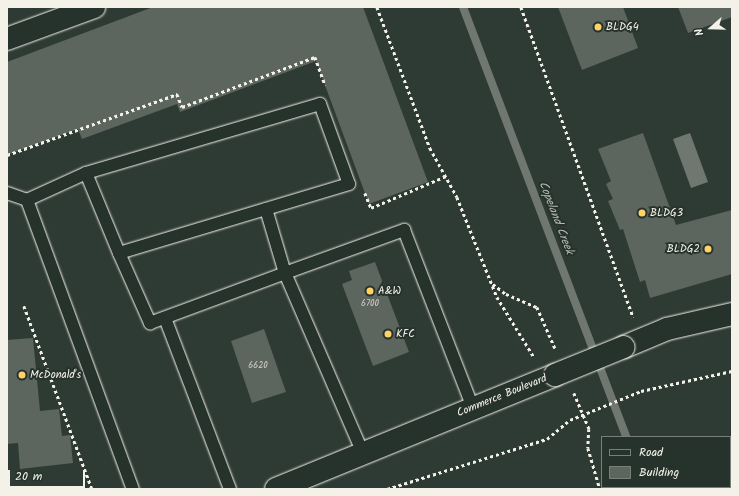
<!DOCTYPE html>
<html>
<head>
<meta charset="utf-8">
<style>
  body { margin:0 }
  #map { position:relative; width:739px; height:496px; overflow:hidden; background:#2e3b34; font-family:Kalam,sans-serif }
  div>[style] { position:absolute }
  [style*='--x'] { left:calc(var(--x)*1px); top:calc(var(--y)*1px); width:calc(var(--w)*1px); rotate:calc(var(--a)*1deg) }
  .water>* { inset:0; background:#6f7770 }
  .stream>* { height:8px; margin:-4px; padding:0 4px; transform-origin:4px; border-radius:4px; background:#6f7770 }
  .building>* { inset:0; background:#5c655e }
  .path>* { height:2.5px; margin-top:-1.25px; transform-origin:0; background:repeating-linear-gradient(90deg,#f4f1e8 0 3px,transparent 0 6px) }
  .roads { filter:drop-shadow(0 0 1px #f4f1e8) drop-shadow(0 0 1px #f4f1e8) }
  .service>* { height:12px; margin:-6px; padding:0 6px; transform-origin:6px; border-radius:6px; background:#26332d }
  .minor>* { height:22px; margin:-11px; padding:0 11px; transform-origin:11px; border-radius:11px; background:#26332d }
  .tertiary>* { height:22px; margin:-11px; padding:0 11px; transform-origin:11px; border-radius:11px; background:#26332d }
  .path-bridge>* { height:2.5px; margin-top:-1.25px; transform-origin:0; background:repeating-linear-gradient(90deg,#f4f1e8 0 3px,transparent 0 6px) }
  .bridges { filter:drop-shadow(0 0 1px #f4f1e8) drop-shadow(0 0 1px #f4f1e8) }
  .tertiary-bridge>* { height:22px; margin:-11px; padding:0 11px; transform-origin:11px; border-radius:11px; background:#26332d }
  .dots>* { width:11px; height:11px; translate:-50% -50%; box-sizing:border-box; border:2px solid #26332d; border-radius:50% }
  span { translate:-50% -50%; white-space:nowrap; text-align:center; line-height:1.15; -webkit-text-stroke:4px #26332d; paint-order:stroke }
  .number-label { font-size:9px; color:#cecec6 }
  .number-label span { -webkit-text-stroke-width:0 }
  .poi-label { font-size:11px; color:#f4f1e8 }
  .left { translate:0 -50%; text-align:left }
  .right { translate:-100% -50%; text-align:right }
  .street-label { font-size:11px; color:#f4f1e8 }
  .water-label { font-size:12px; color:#b8bab2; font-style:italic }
  .frame { position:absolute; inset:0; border:8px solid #f4f1e8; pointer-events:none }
  .legend { position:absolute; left:601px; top:436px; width:130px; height:52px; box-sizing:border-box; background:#26332d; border:1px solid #787f78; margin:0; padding:5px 7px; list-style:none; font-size:12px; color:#f4f1e8 }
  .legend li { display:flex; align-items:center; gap:8px; height:20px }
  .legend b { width:20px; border:1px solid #787f78 }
  .north { position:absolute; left:691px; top:8px; width:40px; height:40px; -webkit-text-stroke:3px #26332d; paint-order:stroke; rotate:250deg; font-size:11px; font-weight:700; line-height:16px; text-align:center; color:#f4f1e8 }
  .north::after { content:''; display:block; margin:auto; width:14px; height:18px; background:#f4f1e8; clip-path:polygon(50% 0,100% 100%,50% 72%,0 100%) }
  .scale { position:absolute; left:8px; top:470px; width:77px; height:18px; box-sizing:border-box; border:2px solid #f4f1e8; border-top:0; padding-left:5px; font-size:12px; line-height:14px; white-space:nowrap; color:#f4f1e8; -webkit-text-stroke:3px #26332d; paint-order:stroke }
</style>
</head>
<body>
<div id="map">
  <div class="water">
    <div style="clip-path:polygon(690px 133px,708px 182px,691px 188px,673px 139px)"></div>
  </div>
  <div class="stream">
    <div style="--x:463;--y:7;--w:460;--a:69.2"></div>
    <div style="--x:645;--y:487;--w:2;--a:63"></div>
  </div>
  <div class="building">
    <div style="clip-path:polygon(153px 7px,363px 7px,428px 182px,369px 204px,316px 61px,180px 112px,177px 104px,82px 139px,78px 129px,7px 155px,7px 62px)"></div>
    <div style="clip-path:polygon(558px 7px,623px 7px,638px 48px,582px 70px)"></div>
    <div style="clip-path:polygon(678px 7px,732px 7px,732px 17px,688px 33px)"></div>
    <div style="clip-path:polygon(643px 133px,676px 225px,732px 210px,732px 274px,650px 298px,645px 280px,640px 282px,623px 229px,620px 230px,608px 201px,613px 199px,606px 184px,611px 181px,598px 149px)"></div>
    <div style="clip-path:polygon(375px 262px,409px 352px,373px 366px,342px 284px,352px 280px,349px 271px)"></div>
    <div style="clip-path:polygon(264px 329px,286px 392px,252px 403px,231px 341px)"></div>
    <div style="clip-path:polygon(33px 338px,40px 411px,59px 409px,62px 436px,70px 435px,73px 463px,20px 469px,18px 443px,7px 444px,7px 340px)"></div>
  </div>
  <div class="path">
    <div style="--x:377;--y:7;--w:151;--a:69.4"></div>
    <div style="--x:430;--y:148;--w:56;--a:61.1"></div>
    <div style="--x:457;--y:197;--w:108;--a:68.2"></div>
    <div style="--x:497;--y:297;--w:70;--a:58.3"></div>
    <div style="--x:521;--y:7;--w:330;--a:70.1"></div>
    <div style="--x:7;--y:155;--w:181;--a:-19.7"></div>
    <div style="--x:177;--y:94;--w:14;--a:69"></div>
    <div style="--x:182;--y:107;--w:142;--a:-20.6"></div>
    <div style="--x:315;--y:57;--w:30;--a:70"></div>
    <div style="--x:365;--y:193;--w:16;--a:68"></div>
    <div style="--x:371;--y:208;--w:82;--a:-23.1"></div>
    <div style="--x:493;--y:284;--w:16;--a:38"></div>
    <div style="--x:506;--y:294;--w:34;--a:23"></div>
    <div style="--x:537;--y:307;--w:45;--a:66.3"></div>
    <div style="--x:24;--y:306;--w:195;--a:69.6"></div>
    <div style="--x:641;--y:391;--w:93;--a:-12.4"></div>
    <div style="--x:574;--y:393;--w:39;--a:67"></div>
    <div style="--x:589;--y:429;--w:19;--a:93"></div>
    <div style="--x:588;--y:448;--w:43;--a:73.7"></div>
    <div style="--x:387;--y:489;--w:168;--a:-17.4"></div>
    <div style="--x:547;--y:439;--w:30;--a:-40"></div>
  </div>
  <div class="roads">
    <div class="service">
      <div style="--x:86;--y:173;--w:87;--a:67.6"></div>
      <div style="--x:7;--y:193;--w:21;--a:19"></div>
      <div style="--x:27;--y:200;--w:65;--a:-24.6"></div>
      <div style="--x:86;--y:173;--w:244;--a:-16.4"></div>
      <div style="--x:320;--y:104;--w:85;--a:70.1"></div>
      <div style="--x:349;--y:184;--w:240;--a:163.3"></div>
      <div style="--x:119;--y:253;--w:77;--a:66.1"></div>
      <div style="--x:150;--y:323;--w:144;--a:-20.3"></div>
      <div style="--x:285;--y:273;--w:196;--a:66.6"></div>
      <div style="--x:27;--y:200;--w:308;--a:69.9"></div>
      <div style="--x:266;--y:209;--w:67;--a:73.5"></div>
      <div style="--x:285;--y:273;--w:127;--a:-19.9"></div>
      <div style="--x:404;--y:230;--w:191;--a:68.8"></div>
      <div style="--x:165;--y:318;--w:183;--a:69.2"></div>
    </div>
    <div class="minor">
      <div style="--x:7;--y:39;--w:93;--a:-20.2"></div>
    </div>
    <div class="tertiary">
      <div style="--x:624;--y:347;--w:47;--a:-22.7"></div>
      <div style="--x:667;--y:329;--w:67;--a:-13"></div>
      <div style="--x:276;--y:489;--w:301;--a:-22.2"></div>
    </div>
  </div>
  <div class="path-bridge">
    <div style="--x:570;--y:420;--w:77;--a:-22.2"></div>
  </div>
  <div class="bridges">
    <div class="tertiary-bridge">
      <div style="--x:555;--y:375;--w:74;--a:-22.1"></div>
    </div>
  </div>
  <div class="dots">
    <div style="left:598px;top:27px;background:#ffd166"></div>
    <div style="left:642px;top:213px;background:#ffd166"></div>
    <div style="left:708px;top:249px;background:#ffd166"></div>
    <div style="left:370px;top:291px;background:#ffd166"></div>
    <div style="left:388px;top:334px;background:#ffd166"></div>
    <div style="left:22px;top:375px;background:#ffd166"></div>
  </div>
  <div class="number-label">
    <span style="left:370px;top:304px">6700</span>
    <span style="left:258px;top:366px">6620</span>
  </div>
  <div class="poi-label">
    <span class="left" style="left:606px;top:27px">BLDG4</span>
    <span class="left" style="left:650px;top:213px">BLDG3</span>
    <span class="right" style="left:700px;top:249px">BLDG2</span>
    <span class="left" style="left:378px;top:291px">A&amp;W</span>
    <span class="left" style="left:396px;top:334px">KFC</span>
    <span class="left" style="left:30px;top:375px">McDonald's</span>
  </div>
  <div class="street-label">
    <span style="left:502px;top:396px;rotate:-22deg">Commerce Boulevard</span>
  </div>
  <div class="water-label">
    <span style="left:556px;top:218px;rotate:69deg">Copeland Creek</span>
  </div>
  <div class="frame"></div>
  <ul class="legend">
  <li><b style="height:5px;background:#26332d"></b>Road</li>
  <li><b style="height:11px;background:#5c655e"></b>Building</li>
  </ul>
  <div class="north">N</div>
  <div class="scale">20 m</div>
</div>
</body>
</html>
